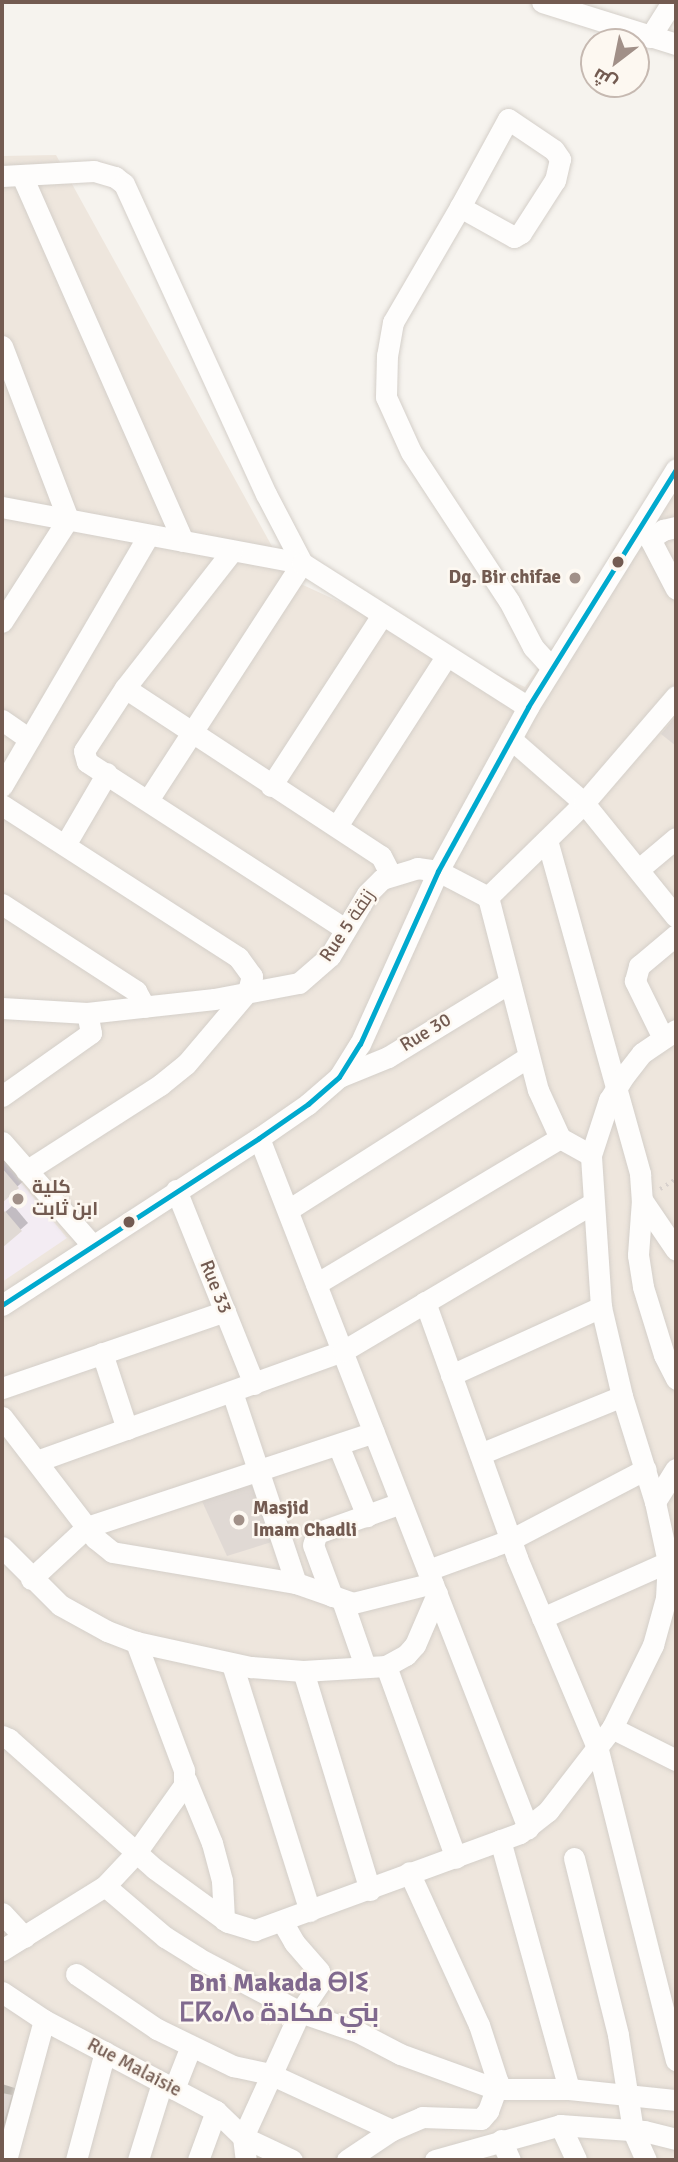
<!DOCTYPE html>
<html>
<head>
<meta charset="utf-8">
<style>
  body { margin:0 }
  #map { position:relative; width:678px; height:2162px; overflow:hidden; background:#f6f3ee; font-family:Signika,Cairo,"Noto Sans Tifinagh",sans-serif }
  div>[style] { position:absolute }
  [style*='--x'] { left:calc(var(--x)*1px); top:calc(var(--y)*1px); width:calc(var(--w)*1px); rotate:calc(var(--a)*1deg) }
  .residential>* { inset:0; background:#eee6dd }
  .education>* { inset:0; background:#f3ecf3 }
  .shadow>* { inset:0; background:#0003 }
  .building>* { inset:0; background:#e0d9d4 }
  .path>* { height:3.5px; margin-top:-1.75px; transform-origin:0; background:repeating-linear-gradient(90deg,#d8d1cd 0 2px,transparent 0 7px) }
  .roads { filter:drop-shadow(0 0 2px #d4cfc9) drop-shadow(0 0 2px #d4cfc9) }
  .minor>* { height:21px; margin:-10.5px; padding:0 10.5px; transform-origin:10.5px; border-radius:10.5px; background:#fefdfc }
  .bus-1>* { height:5px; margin:-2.5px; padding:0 2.5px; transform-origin:2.5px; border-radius:2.5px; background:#00a9ce }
  .dots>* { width:19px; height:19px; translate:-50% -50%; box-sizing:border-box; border:4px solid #fdf8f1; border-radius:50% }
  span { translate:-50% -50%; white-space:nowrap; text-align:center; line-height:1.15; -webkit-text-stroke:5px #fdf8f1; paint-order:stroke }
  .poi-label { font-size:19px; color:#735b51; font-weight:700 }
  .right { translate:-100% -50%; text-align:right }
  .left { translate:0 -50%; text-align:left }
  .street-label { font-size:19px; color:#735b51 }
  .district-label { font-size:26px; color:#80698e; font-weight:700 }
  .frame { position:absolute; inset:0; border:4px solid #735b51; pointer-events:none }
  .north { position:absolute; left:580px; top:28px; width:70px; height:70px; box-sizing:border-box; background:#fdf8f1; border:2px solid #c6b9b1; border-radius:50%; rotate:212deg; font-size:19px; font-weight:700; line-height:28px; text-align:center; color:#735b51 }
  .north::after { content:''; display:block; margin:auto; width:24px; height:32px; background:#a19088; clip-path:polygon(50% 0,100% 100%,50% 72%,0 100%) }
</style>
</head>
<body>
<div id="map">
  <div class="residential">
    <div style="clip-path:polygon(56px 155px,290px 579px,525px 687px,599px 581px,676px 459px,676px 2160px,2px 2160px,2px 156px)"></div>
  </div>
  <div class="education">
    <div style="clip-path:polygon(2px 1159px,67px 1238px,2px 1282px)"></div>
  </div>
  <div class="shadow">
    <div style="clip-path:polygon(2px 1148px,27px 1178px,2px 1200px)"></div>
    <div style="clip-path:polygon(13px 1205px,28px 1223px,2px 1246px,2px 1215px)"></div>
    <div style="clip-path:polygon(2px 2084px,18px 2089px,2px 2145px)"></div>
  </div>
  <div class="building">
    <div style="clip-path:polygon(676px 716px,676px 746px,661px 734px)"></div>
    <div style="clip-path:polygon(2px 1168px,19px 1188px,2px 1203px)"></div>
    <div style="clip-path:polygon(5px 1211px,22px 1231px,2px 1248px,2px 1214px)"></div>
    <div style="clip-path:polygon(255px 1480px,275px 1541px,227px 1556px,201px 1499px)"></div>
    <div style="clip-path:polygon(2px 2093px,12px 2095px,2px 2129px)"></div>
  </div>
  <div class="path">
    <div style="--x:660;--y:1189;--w:19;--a:-32"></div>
  </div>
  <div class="roads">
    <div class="minor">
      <div style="--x:542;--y:2;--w:140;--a:17.4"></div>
      <div style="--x:650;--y:37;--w:41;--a:-57.8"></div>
      <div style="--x:508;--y:119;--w:55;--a:34"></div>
      <div style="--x:554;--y:150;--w:11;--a:56"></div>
      <div style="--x:560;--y:159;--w:22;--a:103"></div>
      <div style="--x:555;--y:180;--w:63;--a:122.7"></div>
      <div style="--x:521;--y:233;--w:8;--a:150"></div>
      <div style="--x:514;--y:237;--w:62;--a:-150.9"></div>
      <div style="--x:460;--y:207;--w:100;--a:-61.4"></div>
      <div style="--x:2;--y:176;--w:92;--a:-3.1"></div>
      <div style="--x:94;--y:171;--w:22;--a:16"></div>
      <div style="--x:115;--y:177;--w:11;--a:38"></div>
      <div style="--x:124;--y:184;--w:341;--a:65.4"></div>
      <div style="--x:266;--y:494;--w:78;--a:62.4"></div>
      <div style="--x:302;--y:563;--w:283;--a:123"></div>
      <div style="--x:22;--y:176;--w:399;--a:66.2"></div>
      <div style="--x:460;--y:207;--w:133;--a:120.2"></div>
      <div style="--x:393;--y:322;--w:34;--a:100"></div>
      <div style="--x:387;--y:355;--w:42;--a:91.4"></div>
      <div style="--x:386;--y:397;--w:60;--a:65.6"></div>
      <div style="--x:411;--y:452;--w:178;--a:56.7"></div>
      <div style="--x:509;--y:601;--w:52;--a:62.4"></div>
      <div style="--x:533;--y:647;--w:28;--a:48"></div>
      <div style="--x:2;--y:346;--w:185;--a:69.1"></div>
      <div style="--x:68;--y:519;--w:122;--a:122.7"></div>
      <div style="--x:2;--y:507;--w:305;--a:10.6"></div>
      <div style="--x:302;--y:563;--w:268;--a:32.5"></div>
      <div style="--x:641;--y:528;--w:14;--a:51"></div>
      <div style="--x:650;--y:539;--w:56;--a:62.5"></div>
      <div style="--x:650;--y:539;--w:16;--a:-35"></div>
      <div style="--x:663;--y:530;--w:13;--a:-13"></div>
      <div style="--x:232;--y:551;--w:174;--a:128"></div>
      <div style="--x:125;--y:688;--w:75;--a:123.1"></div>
      <div style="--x:84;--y:751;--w:11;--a:75"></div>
      <div style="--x:87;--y:762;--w:307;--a:32.9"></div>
      <div style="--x:125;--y:688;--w:306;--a:33.3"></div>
      <div style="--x:381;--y:856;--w:20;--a:63"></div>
      <div style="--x:2;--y:720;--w:33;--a:35"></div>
      <div style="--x:511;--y:739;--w:97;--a:41.2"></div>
      <div style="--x:584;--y:803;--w:146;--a:51.1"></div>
      <div style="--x:2;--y:786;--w:290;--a:-59.7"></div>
      <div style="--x:271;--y:786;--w:204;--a:-57"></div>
      <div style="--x:2;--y:805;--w:281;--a:32.8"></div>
      <div style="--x:238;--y:957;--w:24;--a:54"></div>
      <div style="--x:252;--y:976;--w:16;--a:105"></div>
      <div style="--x:248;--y:991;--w:96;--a:130.3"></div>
      <div style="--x:186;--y:1064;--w:33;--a:141"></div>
      <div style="--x:160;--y:1085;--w:159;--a:147.3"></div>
      <div style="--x:337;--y:826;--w:201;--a:-57.2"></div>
      <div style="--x:547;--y:840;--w:347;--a:74.4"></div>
      <div style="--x:640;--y:1174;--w:26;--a:86"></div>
      <div style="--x:642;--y:1200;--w:55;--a:94.2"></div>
      <div style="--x:638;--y:1255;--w:32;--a:81"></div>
      <div style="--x:643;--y:1287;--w:71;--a:72.8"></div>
      <div style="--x:664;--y:1355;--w:27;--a:63"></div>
      <div style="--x:65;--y:845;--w:83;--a:-59.7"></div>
      <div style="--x:639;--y:869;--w:48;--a:-40"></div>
      <div style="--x:488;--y:897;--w:134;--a:-44.4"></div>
      <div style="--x:584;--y:803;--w:141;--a:-49.3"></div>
      <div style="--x:2;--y:904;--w:160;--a:33"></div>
      <div style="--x:136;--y:991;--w:18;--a:61"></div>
      <div style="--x:2;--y:1008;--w:85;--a:3.4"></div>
      <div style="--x:87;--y:1013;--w:128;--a:-6.3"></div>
      <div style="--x:214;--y:999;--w:86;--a:-10.7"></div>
      <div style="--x:299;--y:983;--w:41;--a:-41.1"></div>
      <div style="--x:330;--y:956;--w:72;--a:-59.2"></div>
      <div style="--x:367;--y:894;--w:21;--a:-45"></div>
      <div style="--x:382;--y:879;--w:37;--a:-17"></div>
      <div style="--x:417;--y:868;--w:21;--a:8"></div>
      <div style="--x:438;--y:871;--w:56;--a:27.5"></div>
      <div style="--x:488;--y:897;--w:199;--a:75.5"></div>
      <div style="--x:538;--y:1090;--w:53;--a:65.4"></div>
      <div style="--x:560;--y:1138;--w:35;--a:29"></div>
      <div style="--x:663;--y:1038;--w:64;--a:-116.2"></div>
      <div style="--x:635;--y:981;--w:16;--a:-75"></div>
      <div style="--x:639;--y:966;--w:48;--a:-40"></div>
      <div style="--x:339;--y:1077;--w:53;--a:-22.2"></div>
      <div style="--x:388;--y:1057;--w:142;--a:-31.4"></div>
      <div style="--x:2;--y:1096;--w:109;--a:-35.3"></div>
      <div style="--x:91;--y:1033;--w:20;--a:-101"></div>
      <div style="--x:259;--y:1138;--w:741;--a:68.7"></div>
      <div style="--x:2;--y:1142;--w:138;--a:48.8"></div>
      <div style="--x:176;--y:1190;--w:209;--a:68.1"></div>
      <div style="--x:642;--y:1200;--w:60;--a:55.8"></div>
      <div style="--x:288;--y:1210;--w:285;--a:-32.5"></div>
      <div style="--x:316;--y:1284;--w:284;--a:-30.9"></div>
      <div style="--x:425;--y:1302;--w:272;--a:70.2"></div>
      <div style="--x:517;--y:1558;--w:208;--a:67.1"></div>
      <div style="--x:598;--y:1750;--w:320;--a:75.9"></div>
      <div style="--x:2;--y:1305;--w:306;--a:-33"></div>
      <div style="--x:259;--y:1138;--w:60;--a:-34.8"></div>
      <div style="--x:308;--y:1104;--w:41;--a:-41.1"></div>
      <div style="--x:339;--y:1077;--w:39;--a:-58"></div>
      <div style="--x:360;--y:1044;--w:190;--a:-65.7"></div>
      <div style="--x:438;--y:871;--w:187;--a:-61.2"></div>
      <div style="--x:528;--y:707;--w:280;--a:-58.1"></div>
      <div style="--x:102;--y:1353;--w:80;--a:71.8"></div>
      <div style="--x:451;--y:1375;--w:165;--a:-24.4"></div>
      <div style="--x:2;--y:1388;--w:236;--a:-19"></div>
      <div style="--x:232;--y:1392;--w:201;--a:71.5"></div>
      <div style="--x:2;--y:1417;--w:153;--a:52.5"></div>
      <div style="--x:95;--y:1538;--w:22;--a:39"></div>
      <div style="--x:112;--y:1552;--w:187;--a:9.6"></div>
      <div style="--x:296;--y:1583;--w:60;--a:19.3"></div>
      <div style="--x:353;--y:1603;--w:82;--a:-14"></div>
      <div style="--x:338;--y:1445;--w:77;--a:67.8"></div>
      <div style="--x:480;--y:1454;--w:153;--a:-22.2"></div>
      <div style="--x:37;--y:1461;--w:325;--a:-19.8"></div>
      <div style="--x:343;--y:1351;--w:289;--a:-30.6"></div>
      <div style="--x:655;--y:1502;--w:39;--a:-58"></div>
      <div style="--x:2;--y:1547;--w:82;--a:45"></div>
      <div style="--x:60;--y:1605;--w:54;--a:29"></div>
      <div style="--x:107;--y:1631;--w:31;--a:21"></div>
      <div style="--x:136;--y:1642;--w:118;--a:12.3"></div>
      <div style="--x:251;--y:1667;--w:52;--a:4.4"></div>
      <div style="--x:303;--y:1671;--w:83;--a:-3.4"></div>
      <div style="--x:386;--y:1666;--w:23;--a:-29"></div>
      <div style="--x:406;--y:1655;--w:13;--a:-48"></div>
      <div style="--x:415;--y:1645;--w:56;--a:-66.7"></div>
      <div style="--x:428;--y:1570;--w:87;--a:-20.1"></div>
      <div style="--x:510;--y:1540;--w:153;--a:-27.6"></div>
      <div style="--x:31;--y:1579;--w:76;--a:-42.9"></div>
      <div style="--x:87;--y:1527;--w:302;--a:-18.3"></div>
      <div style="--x:332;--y:1596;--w:54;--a:-110.4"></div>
      <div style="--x:313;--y:1545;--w:13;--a:-72"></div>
      <div style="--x:317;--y:1533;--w:89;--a:-19.7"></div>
      <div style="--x:342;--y:1600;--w:70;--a:70.8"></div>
      <div style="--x:542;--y:1618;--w:138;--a:-24"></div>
      <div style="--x:232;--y:1664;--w:259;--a:72.5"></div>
      <div style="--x:386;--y:1666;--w:204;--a:70"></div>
      <div style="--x:303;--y:1671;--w:229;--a:73"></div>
      <div style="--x:612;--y:1728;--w:72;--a:26.6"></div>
      <div style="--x:2;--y:1736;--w:8;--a:23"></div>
      <div style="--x:9;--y:1739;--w:195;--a:41.7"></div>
      <div style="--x:155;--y:1869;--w:90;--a:36"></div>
      <div style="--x:228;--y:1922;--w:28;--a:17"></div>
      <div style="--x:255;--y:1930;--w:282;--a:-20.1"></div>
      <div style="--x:520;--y:1833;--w:36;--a:-38"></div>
      <div style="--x:548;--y:1811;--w:105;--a:-52.4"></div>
      <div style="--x:612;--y:1728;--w:93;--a:-63.7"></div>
      <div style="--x:653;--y:1645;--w:49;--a:-74.5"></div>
      <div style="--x:666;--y:1598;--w:36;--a:-87"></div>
      <div style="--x:668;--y:1562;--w:61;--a:-102.2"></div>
      <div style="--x:655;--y:1502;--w:111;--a:-107.3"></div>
      <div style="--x:622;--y:1396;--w:91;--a:-103.3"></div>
      <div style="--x:601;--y:1307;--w:152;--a:-93.8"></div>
      <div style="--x:591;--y:1155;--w:58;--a:-71.9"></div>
      <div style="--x:609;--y:1100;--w:28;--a:-58"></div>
      <div style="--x:624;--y:1076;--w:29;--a:-52"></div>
      <div style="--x:642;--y:1053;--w:41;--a:-34.1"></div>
      <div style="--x:186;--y:1780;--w:68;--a:67.6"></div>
      <div style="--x:212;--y:1843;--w:39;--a:75"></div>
      <div style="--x:222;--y:1881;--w:39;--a:87"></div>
      <div style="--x:500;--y:1840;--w:258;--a:74.5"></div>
      <div style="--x:574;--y:1858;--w:182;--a:76"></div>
      <div style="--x:618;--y:2035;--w:97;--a:81.1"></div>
      <div style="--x:633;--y:2131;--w:32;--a:66"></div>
      <div style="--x:105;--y:1886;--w:79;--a:40.4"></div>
      <div style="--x:165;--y:1937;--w:39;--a:32"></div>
      <div style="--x:198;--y:1958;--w:115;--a:27.9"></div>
      <div style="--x:300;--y:2012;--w:61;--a:19"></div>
      <div style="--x:358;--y:2032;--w:47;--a:27.6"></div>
      <div style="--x:400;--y:2054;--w:102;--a:20"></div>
      <div style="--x:496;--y:2089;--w:73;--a:0"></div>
      <div style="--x:569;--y:2089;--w:108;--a:5.9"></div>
      <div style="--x:2;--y:1913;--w:33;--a:47"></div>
      <div style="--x:2;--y:1950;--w:121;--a:-31.9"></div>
      <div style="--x:105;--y:1886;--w:44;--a:-46.8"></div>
      <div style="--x:135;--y:1854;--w:85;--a:-54.6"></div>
      <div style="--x:184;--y:1785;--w:15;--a:-90"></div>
      <div style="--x:184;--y:1770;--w:137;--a:-110.6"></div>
      <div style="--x:76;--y:1974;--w:98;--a:34.2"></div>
      <div style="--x:157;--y:2029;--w:85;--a:26"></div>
      <div style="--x:233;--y:2066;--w:38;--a:12"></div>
      <div style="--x:270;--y:2074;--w:134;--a:24.7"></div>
      <div style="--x:2;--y:1992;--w:50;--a:33.7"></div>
      <div style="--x:44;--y:2020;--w:195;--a:27.9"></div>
      <div style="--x:216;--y:2111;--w:37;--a:44"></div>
      <div style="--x:243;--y:2137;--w:23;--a:83"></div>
      <div style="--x:174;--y:2089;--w:46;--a:-68.4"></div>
      <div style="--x:560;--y:2125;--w:38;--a:65"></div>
      <div style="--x:243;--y:2137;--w:137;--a:-65.5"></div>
      <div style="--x:300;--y:2012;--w:37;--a:-56"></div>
      <div style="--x:321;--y:1981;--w:10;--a:-101"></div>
      <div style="--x:319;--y:1971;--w:38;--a:-131"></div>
      <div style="--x:294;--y:1942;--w:24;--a:-120"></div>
      <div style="--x:243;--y:2137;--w:54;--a:25.1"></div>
      <div style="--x:501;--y:2140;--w:22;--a:66"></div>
      <div style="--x:6;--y:2160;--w:145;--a:-74.8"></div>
      <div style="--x:76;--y:2160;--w:112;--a:-75"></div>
      <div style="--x:138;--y:2160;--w:81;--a:-72.7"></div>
      <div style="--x:198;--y:2160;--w:52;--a:-69.8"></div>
      <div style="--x:347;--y:2160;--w:54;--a:-33.7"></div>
      <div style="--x:392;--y:2130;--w:33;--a:-23"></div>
      <div style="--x:422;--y:2117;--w:59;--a:1.9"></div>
      <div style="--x:481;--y:2119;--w:11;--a:-49"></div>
      <div style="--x:488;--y:2111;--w:30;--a:-70"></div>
      <div style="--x:498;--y:2083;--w:61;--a:-108.1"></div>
      <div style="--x:479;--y:2025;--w:168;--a:-114.6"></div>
      <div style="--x:435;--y:2160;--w:130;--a:-15.6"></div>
      <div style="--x:560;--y:2125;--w:84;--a:4.1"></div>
      <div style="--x:644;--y:2131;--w:33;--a:14"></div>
    </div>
  </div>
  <div class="bus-1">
    <div style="--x:2;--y:1305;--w:306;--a:-33"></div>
    <div style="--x:259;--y:1138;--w:60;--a:-34.8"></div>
    <div style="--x:308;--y:1104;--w:41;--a:-41.1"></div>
    <div style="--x:339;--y:1077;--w:39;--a:-58"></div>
    <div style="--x:360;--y:1044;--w:190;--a:-65.7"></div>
    <div style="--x:438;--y:871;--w:187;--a:-61.2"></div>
    <div style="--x:528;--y:707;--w:280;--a:-58.1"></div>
  </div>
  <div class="dots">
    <div style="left:618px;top:562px;background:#735b51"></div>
    <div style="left:575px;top:578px;background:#a19088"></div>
    <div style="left:18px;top:1199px;background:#a19088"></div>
    <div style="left:129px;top:1222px;background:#735b51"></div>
    <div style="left:239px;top:1520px;background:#a19088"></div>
  </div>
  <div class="poi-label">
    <span class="right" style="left:561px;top:578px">Dg. Bir chifae</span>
    <span class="left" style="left:32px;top:1199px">كلية<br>ابن ثابت</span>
    <span class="left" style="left:253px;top:1520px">Masjid<br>Imam Chadli</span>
  </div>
  <div class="street-label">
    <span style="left:348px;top:926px;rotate:-56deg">Rue 5 زنقة</span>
    <span style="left:426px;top:1033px;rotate:-31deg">Rue 30</span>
    <span style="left:215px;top:1287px;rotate:68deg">Rue 33</span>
    <span style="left:134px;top:2068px;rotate:28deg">Rue Malaisie</span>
  </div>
  <div class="district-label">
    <span style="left:279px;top:1999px">Bni Makada ⴱⵏⵉ<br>ⵎⴽⴰⴷⴰ بني مكادة</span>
  </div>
  <div class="frame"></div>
  <div class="north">ش</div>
</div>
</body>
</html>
